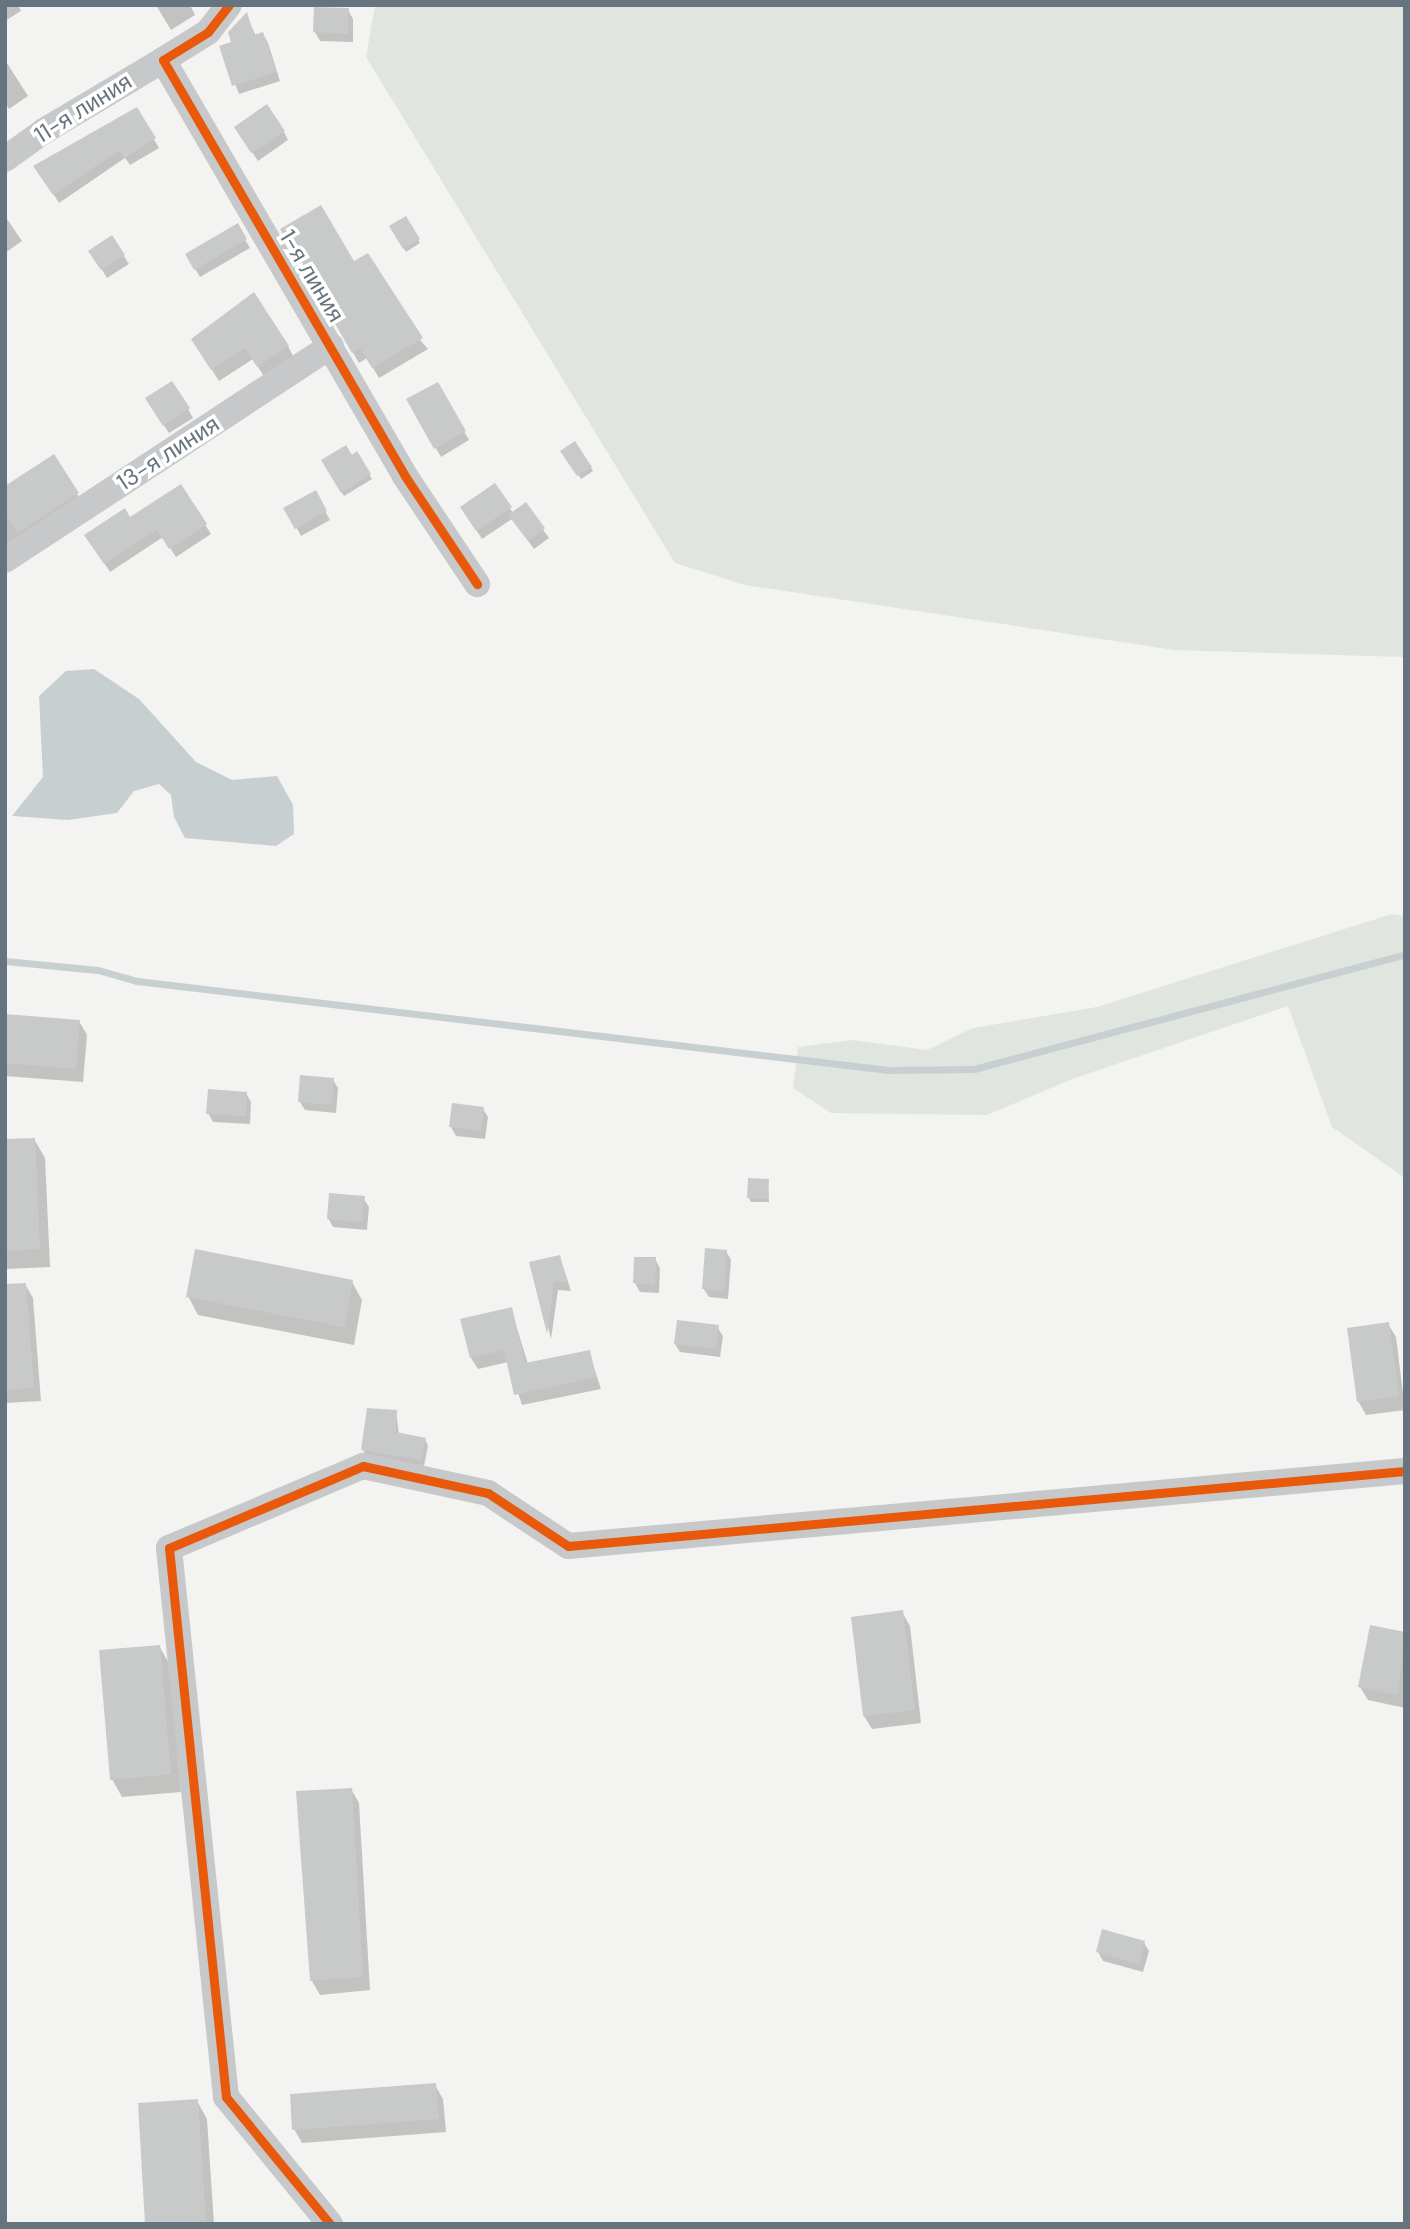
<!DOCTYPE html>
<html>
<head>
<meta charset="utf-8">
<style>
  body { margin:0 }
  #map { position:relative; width:1410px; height:2229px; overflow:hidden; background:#f3f3f1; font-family:"DM Sans",sans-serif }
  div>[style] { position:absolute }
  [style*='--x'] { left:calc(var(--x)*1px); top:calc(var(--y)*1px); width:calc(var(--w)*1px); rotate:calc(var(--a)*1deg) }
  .green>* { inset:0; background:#e1e5df }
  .water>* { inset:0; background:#c7cfd1 }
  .shadow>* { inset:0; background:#0003 }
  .stream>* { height:7px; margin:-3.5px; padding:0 3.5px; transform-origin:3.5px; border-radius:3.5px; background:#c7cfd1 }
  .building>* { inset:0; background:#c8caca }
  .minor>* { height:26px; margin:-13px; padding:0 13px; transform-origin:13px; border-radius:13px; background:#c7c8c9 }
  .cycleway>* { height:9px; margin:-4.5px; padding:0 4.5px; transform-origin:4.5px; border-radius:4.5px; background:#e8590c }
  span { translate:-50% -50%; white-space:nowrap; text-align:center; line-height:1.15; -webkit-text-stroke:7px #fff; paint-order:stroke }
  .street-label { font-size:23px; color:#65747f }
  .frame { position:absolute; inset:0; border:7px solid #65747f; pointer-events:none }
</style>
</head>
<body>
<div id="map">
  <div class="green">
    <div style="clip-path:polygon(375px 5px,1405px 5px,1405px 657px,1174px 650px,745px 585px,675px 563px,366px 57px)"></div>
    <div style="clip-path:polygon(1392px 914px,1405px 916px,1405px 1178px,1332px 1127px,1288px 1006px,1075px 1078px,987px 1115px,831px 1113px,793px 1088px,798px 1047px,852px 1040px,927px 1050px,973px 1028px,1097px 1007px)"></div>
  </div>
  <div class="water">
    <div style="clip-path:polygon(94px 669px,139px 699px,196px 762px,232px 780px,277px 776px,293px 805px,294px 834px,276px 846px,185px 838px,174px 817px,171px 795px,159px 784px,134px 791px,117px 813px,68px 820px,12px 816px,43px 777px,39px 696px,66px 671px)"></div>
  </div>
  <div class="shadow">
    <div style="clip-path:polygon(5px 5px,18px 5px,21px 11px,5px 21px)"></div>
    <div style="clip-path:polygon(156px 5px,190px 5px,195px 15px,171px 30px)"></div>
    <div style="clip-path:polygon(348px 10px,353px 19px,353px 42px,320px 41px,315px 32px)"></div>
    <div style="clip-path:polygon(246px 15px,256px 36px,263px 34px,268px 43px,280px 81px,239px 94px,221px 47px,233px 43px,230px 33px)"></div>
    <div style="clip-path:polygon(5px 60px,28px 96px,9px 109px,5px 103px)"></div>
    <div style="clip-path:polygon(136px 109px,159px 148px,130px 165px,125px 158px,59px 203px,36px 166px)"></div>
    <div style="clip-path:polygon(284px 132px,288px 140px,258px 161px,241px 136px)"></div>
    <div style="clip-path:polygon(5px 216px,22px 241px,5px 253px)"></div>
    <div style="clip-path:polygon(406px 218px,420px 243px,406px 252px,391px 226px)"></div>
    <div style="clip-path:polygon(237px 226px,250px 248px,200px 277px,187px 255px)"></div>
    <div style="clip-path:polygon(282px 230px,353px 264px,428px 349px,379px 378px,367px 358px,359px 363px)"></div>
    <div style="clip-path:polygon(124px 256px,129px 264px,107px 278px,96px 260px)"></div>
    <div style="clip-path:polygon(193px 340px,288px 346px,294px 358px,265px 378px,253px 359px,219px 381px)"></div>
    <div style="clip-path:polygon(437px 384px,469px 440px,441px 457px,408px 400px)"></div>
    <div style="clip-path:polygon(152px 408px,188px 409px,193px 418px,169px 433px)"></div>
    <div style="clip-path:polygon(575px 443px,593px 471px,581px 479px,562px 451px)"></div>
    <div style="clip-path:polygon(357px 454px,372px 479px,344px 496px,323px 460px)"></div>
    <div style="clip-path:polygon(495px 485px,513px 513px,525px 504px,549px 538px,534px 549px,512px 519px,482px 539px,467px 516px)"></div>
    <div style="clip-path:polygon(180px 486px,211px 534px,176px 557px,163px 537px,110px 572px,92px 544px)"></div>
    <div style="clip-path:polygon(5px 490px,77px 494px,84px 506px,5px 556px)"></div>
    <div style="clip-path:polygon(315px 493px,330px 520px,301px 536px,286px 509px)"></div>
    <div style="clip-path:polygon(5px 1015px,79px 1021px,87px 1035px,83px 1082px,5px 1076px)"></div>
    <div style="clip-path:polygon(333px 1080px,338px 1088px,336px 1113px,305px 1110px,300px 1102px)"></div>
    <div style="clip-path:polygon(246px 1093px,251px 1102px,250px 1124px,213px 1122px,208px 1113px)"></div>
    <div style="clip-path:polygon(483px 1109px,488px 1117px,485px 1139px,456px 1136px,451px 1127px)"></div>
    <div style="clip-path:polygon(34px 1139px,45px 1158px,50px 1267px,5px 1269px,5px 1141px)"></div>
    <div style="clip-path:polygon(768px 1181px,769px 1202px,751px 1202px,749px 1198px)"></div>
    <div style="clip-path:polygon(363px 1198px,369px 1207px,367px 1230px,333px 1227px,328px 1218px)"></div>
    <div style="clip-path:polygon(726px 1251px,731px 1260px,728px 1299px,709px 1297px,703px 1288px)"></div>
    <div style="clip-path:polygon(560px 1257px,571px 1291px,558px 1290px,551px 1339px,531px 1264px)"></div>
    <div style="clip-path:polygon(655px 1259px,660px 1268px,659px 1293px,640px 1292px,635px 1283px)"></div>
    <div style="clip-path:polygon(352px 1282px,362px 1300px,354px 1345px,198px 1315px,188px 1296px)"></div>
    <div style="clip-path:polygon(25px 1284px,33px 1298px,41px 1401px,5px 1403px,5px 1286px)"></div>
    <div style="clip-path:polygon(511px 1309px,528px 1364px,589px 1352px,601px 1389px,522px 1405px,508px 1362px,478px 1369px,471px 1358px)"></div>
    <div style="clip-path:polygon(1388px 1324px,1396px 1337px,1405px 1410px,1366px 1415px,1358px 1401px)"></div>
    <div style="clip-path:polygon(717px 1327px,723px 1336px,720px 1357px,680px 1352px,675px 1344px)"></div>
    <div style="clip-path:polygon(396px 1411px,399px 1435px,425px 1439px,428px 1446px,424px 1466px,367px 1457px,363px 1450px)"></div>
    <div style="clip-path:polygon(902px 1612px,910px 1626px,921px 1723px,872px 1729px,864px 1716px)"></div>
    <div style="clip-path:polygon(1405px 1634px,1405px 1708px,1368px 1700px,1360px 1687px)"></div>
    <div style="clip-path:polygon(159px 1646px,170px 1665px,181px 1792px,122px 1797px,112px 1779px)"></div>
    <div style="clip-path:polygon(351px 1789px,359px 1803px,370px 1990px,320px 1995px,312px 1981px,298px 1793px)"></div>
    <div style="clip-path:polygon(1144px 1943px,1149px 1951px,1143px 1972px,1103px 1961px,1098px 1952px)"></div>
    <div style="clip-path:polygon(435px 2085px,443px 2099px,446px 2132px,302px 2143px,294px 2129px)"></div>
    <div style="clip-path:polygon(197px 2101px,207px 2119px,214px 2224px,147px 2224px)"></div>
  </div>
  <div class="stream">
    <div style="--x:5;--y:961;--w:93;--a:5.5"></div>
    <div style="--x:98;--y:970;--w:41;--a:15.8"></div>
    <div style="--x:137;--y:981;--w:757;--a:6.75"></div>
    <div style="--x:889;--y:1070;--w:85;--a:-0.7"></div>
    <div style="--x:974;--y:1069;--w:446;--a:-14.9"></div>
  </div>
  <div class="building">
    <div style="clip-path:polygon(314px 7px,349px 8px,348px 34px,313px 32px)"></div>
    <div style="clip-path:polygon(247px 12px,254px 35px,263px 32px,276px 72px,232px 86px,219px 46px,231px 42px,228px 32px)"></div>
    <div style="clip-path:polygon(267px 104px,285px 131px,251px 153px,234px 127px)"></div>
    <div style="clip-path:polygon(137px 107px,156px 138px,124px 158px,119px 150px,53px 195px,33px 166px)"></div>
    <div style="clip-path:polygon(321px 205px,354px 261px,368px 253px,423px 338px,372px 368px,360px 348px,352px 353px,280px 229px)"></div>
    <div style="clip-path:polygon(406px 216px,420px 239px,403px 249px,389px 226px)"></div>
    <div style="clip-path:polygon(238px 223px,247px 239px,194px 270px,185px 254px)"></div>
    <div style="clip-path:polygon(112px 235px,125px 255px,101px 270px,88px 251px)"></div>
    <div style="clip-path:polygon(254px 292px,289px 346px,257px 367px,245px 348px,211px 370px,191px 339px)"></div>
    <div style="clip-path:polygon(172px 381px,190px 408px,163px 426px,145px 398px)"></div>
    <div style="clip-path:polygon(438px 382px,466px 431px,434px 449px,406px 399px)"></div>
    <div style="clip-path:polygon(575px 441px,592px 467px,577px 476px,560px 451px)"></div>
    <div style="clip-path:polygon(346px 445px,352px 455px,357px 451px,371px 474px,341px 493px,321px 460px)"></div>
    <div style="clip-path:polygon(54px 454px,79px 493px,18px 533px,5px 514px,5px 486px)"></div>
    <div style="clip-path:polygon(495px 483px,512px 507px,476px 531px,460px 507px)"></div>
    <div style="clip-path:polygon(181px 484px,207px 524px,169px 549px,157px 530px,104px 564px,84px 535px,125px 508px,130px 517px)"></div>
    <div style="clip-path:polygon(316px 490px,327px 511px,295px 529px,283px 508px)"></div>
    <div style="clip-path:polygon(526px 502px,545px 528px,528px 541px,508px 515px)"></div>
    <div style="clip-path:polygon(5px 1014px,80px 1020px,76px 1069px,5px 1063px)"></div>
    <div style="clip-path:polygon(300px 1075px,334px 1078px,332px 1105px,298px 1102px)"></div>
    <div style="clip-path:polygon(208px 1089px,247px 1092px,246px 1116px,206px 1114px)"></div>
    <div style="clip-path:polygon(452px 1103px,484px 1107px,481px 1131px,449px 1127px)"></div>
    <div style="clip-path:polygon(35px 1138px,40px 1249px,5px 1251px,5px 1139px)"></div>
    <div style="clip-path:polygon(748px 1178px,769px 1179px,768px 1199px,747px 1198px)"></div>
    <div style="clip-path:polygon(329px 1193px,365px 1196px,362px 1222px,327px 1219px)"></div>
    <div style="clip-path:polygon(705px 1248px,727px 1250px,724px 1291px,702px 1289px)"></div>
    <div style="clip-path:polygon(195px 1249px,353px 1280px,344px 1327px,186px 1297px)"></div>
    <div style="clip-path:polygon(560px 1255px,567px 1282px,554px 1282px,547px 1334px,529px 1262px)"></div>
    <div style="clip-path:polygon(634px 1257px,656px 1257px,655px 1285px,633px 1283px)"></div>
    <div style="clip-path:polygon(26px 1283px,34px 1388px,5px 1390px,5px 1284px)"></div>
    <div style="clip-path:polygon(512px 1307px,525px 1363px,590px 1350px,596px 1377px,514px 1395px,504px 1350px,470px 1358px,460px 1319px)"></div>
    <div style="clip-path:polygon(677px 1320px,719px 1325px,716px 1349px,674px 1344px)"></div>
    <div style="clip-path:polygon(1389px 1322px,1399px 1396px,1357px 1402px,1347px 1328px)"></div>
    <div style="clip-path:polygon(367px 1408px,397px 1410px,396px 1432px,426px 1438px,421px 1460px,361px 1450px)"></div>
    <div style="clip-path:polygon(903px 1610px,915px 1710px,863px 1716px,851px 1617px)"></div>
    <div style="clip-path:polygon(1370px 1625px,1405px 1632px,1398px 1695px,1358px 1687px)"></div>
    <div style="clip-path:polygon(160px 1645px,171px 1774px,110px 1780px,99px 1650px)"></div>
    <div style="clip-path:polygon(352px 1788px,363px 1977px,310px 1981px,296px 1791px)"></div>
    <div style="clip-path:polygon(1102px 1929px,1145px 1941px,1139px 1964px,1096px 1952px)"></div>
    <div style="clip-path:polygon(436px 2083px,439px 2119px,292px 2130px,290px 2094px)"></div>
    <div style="clip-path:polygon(198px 2099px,206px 2224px,145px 2224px,138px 2103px)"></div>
  </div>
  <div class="minor">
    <div style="--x:229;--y:5;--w:34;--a:128"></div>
    <div style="--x:208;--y:32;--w:53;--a:148.1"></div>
    <div style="--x:163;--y:60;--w:481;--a:59.8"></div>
    <div style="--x:405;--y:476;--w:130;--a:56.3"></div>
    <div style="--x:5;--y:159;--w:48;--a:-35.7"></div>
    <div style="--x:44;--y:131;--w:139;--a:-30.8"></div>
    <div style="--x:5;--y:560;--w:390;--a:-33.3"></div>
    <div style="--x:330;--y:2224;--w:164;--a:-129.3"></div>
    <div style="--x:226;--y:2097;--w:552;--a:-95.93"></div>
    <div style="--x:169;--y:1548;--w:211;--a:-22.9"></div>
    <div style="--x:363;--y:1466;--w:128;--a:12.2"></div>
    <div style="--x:488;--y:1493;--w:96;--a:33.5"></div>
    <div style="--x:568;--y:1546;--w:840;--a:-5.12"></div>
  </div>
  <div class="cycleway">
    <div style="--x:229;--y:5;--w:34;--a:128"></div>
    <div style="--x:208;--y:32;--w:53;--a:148.1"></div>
    <div style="--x:163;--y:60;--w:481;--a:59.8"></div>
    <div style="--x:405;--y:476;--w:130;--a:56.3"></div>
    <div style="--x:330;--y:2224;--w:164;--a:-129.3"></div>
    <div style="--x:226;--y:2097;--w:552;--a:-95.93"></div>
    <div style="--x:169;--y:1548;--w:211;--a:-22.9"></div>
    <div style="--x:363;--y:1466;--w:128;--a:12.2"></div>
    <div style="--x:488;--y:1493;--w:96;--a:33.5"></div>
    <div style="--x:568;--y:1546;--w:840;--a:-5.12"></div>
  </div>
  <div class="street-label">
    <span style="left:83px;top:108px;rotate:-32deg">11-я линия</span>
    <span style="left:312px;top:276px;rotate:59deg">1-я линия</span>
    <span style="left:168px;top:453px;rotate:-33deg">13-я линия</span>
  </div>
  <div class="frame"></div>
</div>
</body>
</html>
